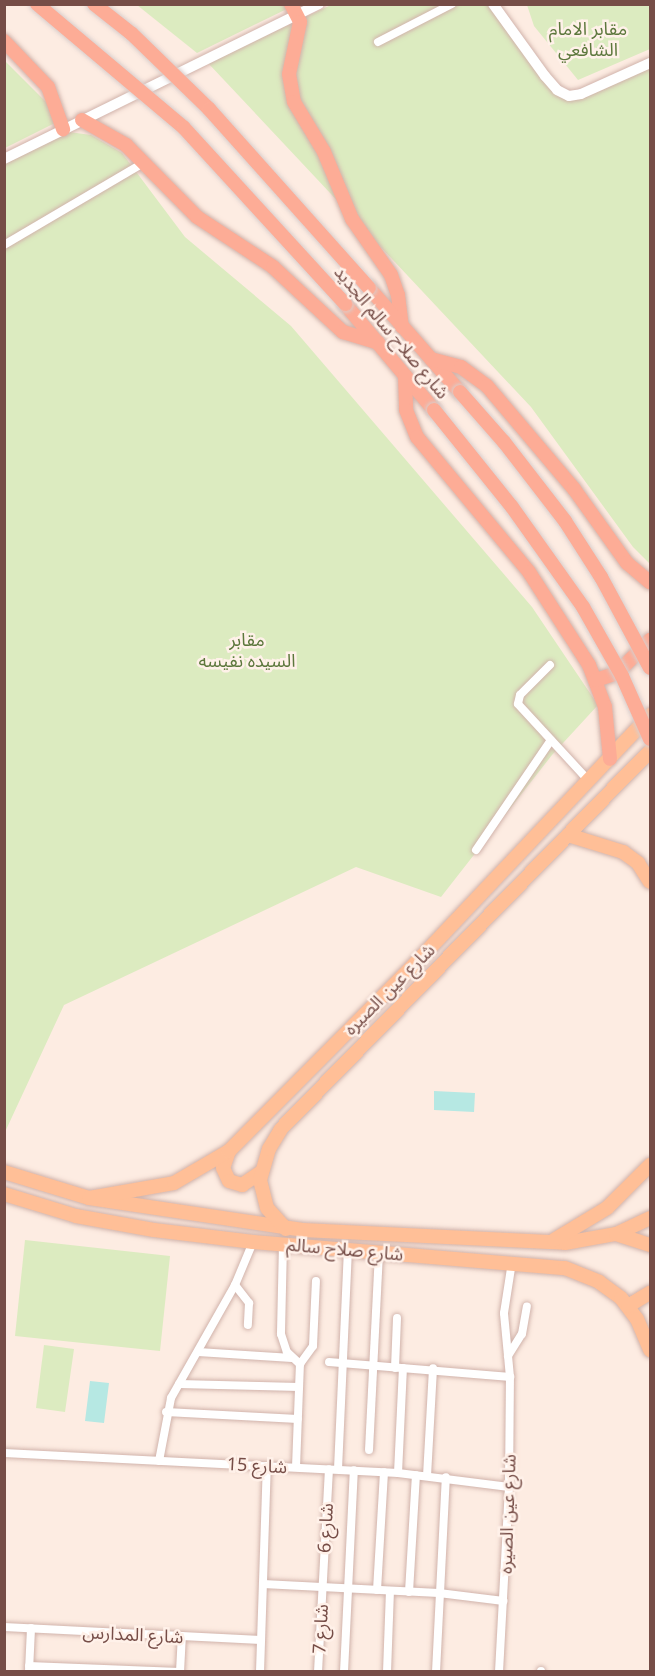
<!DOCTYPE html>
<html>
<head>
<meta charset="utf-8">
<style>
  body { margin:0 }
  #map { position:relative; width:655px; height:1676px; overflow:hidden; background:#fdece2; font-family:"Noto Sans","Noto Sans Arabic",sans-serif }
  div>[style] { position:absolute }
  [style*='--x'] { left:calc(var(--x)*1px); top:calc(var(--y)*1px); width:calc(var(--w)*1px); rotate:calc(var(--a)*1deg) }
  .green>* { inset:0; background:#dcebc0 }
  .water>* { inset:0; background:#b6e8e3 }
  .roads { filter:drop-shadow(0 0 2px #d1b3ab) drop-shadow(0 0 2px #d1b3ab) }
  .minor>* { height:8px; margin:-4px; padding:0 4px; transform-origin:4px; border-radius:4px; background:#fff }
  .tertiary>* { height:10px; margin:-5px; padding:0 5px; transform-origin:5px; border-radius:5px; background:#fff }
  .primary>* { height:14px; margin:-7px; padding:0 7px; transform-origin:7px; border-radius:7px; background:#ffbf97 }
  .trunk>* { height:14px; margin:-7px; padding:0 7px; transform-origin:7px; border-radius:7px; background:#fdac96 }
  .bridges { filter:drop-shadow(0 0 2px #d9cdcb) drop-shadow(0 0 2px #d9cdcb) }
  .trunk-bridge>* { height:14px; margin:-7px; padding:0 7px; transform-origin:7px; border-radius:7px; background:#fdac96 }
  span { translate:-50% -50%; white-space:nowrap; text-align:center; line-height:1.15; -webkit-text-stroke:5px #fff1e9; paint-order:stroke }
  .park-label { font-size:18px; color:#5c773c }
  .street-label { font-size:18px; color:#764d47 }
  .frame { position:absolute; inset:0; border:6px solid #764d47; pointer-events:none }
</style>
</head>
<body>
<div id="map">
  <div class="green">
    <div style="clip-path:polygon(488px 4px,569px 98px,650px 64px,650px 564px,633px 547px,531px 407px,208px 63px,331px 5px)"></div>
    <div style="clip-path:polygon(137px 5px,295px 5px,197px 53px)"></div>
    <div style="clip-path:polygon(527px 5px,650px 5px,650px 49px,578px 80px,534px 26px)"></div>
    <div style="clip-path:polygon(4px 60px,63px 119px,5px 148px,4px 148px)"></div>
    <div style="clip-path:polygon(69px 132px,91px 135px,122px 153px,185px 237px,291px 326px,532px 607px,598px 705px,552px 755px,441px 897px,356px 867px,64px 1005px,5px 1132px,5px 161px)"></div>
    <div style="clip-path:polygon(25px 1240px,170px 1256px,160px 1351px,15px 1336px)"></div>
    <div style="clip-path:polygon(44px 1345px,74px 1349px,65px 1412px,36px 1408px)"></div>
  </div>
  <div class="water">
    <div style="clip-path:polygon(434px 1091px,475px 1093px,474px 1112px,434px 1110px)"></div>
    <div style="clip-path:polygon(90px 1381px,109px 1383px,104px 1423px,85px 1421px)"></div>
  </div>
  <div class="roads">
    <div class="minor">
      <div style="--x:378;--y:42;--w:83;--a:-27.2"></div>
      <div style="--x:4;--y:245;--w:164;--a:-30.5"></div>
      <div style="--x:550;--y:665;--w:42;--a:135"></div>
      <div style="--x:520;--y:695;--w:9;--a:103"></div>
      <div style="--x:518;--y:704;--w:105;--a:47.3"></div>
      <div style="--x:476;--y:850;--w:133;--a:-55.7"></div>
      <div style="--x:283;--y:1244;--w:90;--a:91.3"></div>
      <div style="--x:281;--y:1334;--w:19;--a:72"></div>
      <div style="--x:287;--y:1352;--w:18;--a:43"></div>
      <div style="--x:235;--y:1285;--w:23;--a:52"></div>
      <div style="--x:249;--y:1303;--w:22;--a:93"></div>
      <div style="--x:198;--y:1352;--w:94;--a:3.7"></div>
      <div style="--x:508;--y:1356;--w:26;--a:-58"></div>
      <div style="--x:522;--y:1334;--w:28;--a:-80"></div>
      <div style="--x:329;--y:1362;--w:182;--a:4.7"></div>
      <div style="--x:395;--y:1368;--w:50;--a:-87.7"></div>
      <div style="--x:179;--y:1384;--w:120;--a:1.4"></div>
      <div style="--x:166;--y:1412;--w:132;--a:3"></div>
      <div style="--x:369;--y:1450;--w:197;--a:-87.1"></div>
      <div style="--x:4;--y:1453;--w:395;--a:2.9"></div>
      <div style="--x:398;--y:1473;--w:112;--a:7.2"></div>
      <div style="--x:159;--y:1461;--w:64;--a:-79.2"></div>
      <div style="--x:171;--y:1398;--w:130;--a:-60.5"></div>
      <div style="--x:235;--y:1285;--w:47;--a:-67.3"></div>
      <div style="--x:296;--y:1467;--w:103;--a:-87.8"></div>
      <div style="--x:300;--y:1364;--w:22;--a:-54"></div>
      <div style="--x:313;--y:1346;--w:65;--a:-87.4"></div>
      <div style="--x:338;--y:1469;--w:219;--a:-87.4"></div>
      <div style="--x:398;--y:1473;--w:105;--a:-87.3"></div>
      <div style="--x:427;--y:1476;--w:108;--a:-86.8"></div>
      <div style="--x:263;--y:1584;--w:176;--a:2.9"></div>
      <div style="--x:439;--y:1593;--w:65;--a:7"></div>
      <div style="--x:377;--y:1590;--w:118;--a:-86.6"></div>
      <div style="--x:409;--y:1592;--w:117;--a:-86.6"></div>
      <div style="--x:4;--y:1627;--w:257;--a:2.9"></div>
      <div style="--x:29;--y:1666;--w:150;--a:2.3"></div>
      <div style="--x:29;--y:1671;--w:43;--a:-87.3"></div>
      <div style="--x:180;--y:1672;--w:36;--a:-87"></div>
      <div style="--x:260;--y:1672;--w:206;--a:-88.1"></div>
      <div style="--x:318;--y:1672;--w:203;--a:-86.9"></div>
      <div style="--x:344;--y:1672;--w:202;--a:-87.2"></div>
      <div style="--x:387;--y:1672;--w:81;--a:-87.9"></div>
      <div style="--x:436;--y:1672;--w:195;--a:-87.1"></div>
      <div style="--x:499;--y:1672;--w:185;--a:-86.9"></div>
      <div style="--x:509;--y:1487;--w:110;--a:-89.5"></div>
      <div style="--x:510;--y:1377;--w:64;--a:-95.4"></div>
      <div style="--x:504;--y:1313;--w:52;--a:-81.1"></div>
      <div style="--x:541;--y:1672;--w:1;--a:-90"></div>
    </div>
    <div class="tertiary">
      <div style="--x:493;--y:4;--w:89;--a:54.2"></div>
      <div style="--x:545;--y:76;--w:18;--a:49"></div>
      <div style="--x:557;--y:90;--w:13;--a:27"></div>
      <div style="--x:569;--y:96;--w:12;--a:-9"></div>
      <div style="--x:581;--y:94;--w:76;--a:-24.2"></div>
      <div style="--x:4;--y:159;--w:351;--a:-26.2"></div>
    </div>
    <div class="primary">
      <div style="--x:568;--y:835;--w:58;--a:17.2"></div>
      <div style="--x:623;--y:852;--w:19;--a:36"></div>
      <div style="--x:638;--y:863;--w:22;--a:58"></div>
      <div style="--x:229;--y:1151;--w:18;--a:109"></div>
      <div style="--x:223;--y:1168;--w:14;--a:65"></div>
      <div style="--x:229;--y:1181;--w:14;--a:17"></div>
      <div style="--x:242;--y:1185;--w:23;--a:-34"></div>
      <div style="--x:4;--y:1172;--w:89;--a:17"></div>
      <div style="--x:89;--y:1198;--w:216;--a:8.5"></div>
      <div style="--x:303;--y:1230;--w:262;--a:2.8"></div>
      <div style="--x:565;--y:1243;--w:52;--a:-10"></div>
      <div style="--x:616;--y:1234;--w:38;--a:-25"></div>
      <div style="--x:4;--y:1194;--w:75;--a:17"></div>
      <div style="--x:76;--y:1216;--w:79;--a:10.2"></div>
      <div style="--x:154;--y:1230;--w:100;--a:6.9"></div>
      <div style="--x:253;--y:1242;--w:313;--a:4.8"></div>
      <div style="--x:565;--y:1268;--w:37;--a:22"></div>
      <div style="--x:599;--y:1282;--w:27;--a:36"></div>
      <div style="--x:621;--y:1298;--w:26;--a:53"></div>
      <div style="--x:637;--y:1319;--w:34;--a:67"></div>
      <div style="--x:89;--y:1198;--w:86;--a:-10"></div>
      <div style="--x:174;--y:1183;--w:64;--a:-30.2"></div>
      <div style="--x:229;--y:1151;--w:255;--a:-45.2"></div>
      <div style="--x:409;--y:970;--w:351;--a:-46.6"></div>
      <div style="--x:286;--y:1229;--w:28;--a:-132"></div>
      <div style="--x:267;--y:1208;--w:29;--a:-104"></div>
      <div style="--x:260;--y:1180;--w:32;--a:-74"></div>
      <div style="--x:269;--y:1149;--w:23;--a:-59"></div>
      <div style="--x:281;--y:1129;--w:528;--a:-45.69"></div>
      <div style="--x:616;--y:1234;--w:36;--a:18"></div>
      <div style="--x:554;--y:1240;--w:62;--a:-31.1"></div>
      <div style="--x:607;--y:1208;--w:61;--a:-45"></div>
      <div style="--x:628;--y:1306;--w:26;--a:-31"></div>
    </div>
    <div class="trunk">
      <div style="--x:291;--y:4;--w:20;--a:63"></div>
      <div style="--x:300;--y:22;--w:53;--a:101.9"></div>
      <div style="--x:289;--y:74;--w:28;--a:80"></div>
      <div style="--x:294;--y:102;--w:58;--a:59"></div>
      <div style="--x:324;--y:152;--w:73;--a:67.3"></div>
      <div style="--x:352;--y:219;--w:68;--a:55.1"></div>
      <div style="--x:391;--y:275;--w:21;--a:71"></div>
      <div style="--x:398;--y:295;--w:32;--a:83"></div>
      <div style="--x:4;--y:41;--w:64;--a:46.3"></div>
      <div style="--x:48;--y:87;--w:45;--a:70.3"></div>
      <div style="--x:82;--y:120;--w:51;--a:29.6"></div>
      <div style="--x:126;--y:145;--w:101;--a:45.4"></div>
      <div style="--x:197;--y:217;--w:91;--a:33.3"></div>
      <div style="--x:273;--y:267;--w:96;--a:42.9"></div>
      <div style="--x:343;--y:332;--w:37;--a:17"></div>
      <div style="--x:369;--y:288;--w:138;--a:48.8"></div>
      <div style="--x:345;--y:304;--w:138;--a:50"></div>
      <div style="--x:431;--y:359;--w:31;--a:15"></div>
      <div style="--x:461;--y:367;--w:32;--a:36"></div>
      <div style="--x:487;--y:386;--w:135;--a:49.8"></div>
      <div style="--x:574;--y:489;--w:91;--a:54.4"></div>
      <div style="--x:627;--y:563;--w:30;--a:40"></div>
      <div style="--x:405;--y:376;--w:34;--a:88"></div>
      <div style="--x:406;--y:410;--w:29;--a:68"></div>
      <div style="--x:417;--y:437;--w:175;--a:50.3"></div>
      <div style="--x:529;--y:572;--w:111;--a:57.2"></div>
      <div style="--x:589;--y:665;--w:45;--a:69.1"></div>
      <div style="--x:605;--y:707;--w:52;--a:84.5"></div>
      <div style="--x:596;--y:680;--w:22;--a:-18"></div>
      <div style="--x:617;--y:673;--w:47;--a:-45"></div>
    </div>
  </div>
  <div class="bridges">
    <div class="trunk-bridge">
      <div style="--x:37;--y:4;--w:192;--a:40.1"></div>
      <div style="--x:184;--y:128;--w:239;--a:47.5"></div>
      <div style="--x:94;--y:4;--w:48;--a:38.3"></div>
      <div style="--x:132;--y:34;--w:107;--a:44.2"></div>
      <div style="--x:209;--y:109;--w:240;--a:48.2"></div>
      <div style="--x:460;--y:392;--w:67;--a:48.7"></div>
      <div style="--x:504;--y:442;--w:100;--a:52.3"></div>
      <div style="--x:565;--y:521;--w:67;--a:57.3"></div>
      <div style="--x:601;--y:577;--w:103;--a:61.7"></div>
      <div style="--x:434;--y:410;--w:124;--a:51.2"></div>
      <div style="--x:512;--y:507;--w:123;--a:54.6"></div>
      <div style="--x:583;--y:607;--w:79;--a:60.5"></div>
      <div style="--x:622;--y:676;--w:69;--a:66"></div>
    </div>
  </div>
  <div class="park-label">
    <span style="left:588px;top:39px">مقابر الامام<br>الشافعي</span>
    <span style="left:247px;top:650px">مقابر<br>السيده نفيسه</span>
  </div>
  <div class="street-label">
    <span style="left:392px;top:332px;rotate:50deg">شارع صلاح سالم الجديد</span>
    <span style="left:389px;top:989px;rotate:-45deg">شارع عين الصيره</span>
    <span style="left:345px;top:1249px;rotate:5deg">شارع صلاح سالم</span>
    <span style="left:257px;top:1465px;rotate:3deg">شارع 15</span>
    <span style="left:507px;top:1514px;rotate:-88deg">شارع عين الصيره</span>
    <span style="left:325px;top:1528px;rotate:-87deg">شارع 6</span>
    <span style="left:320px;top:1629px;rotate:-87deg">شارع 7</span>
    <span style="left:133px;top:1634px;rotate:3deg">شارع المدارس</span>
  </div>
  <div class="frame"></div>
</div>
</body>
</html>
